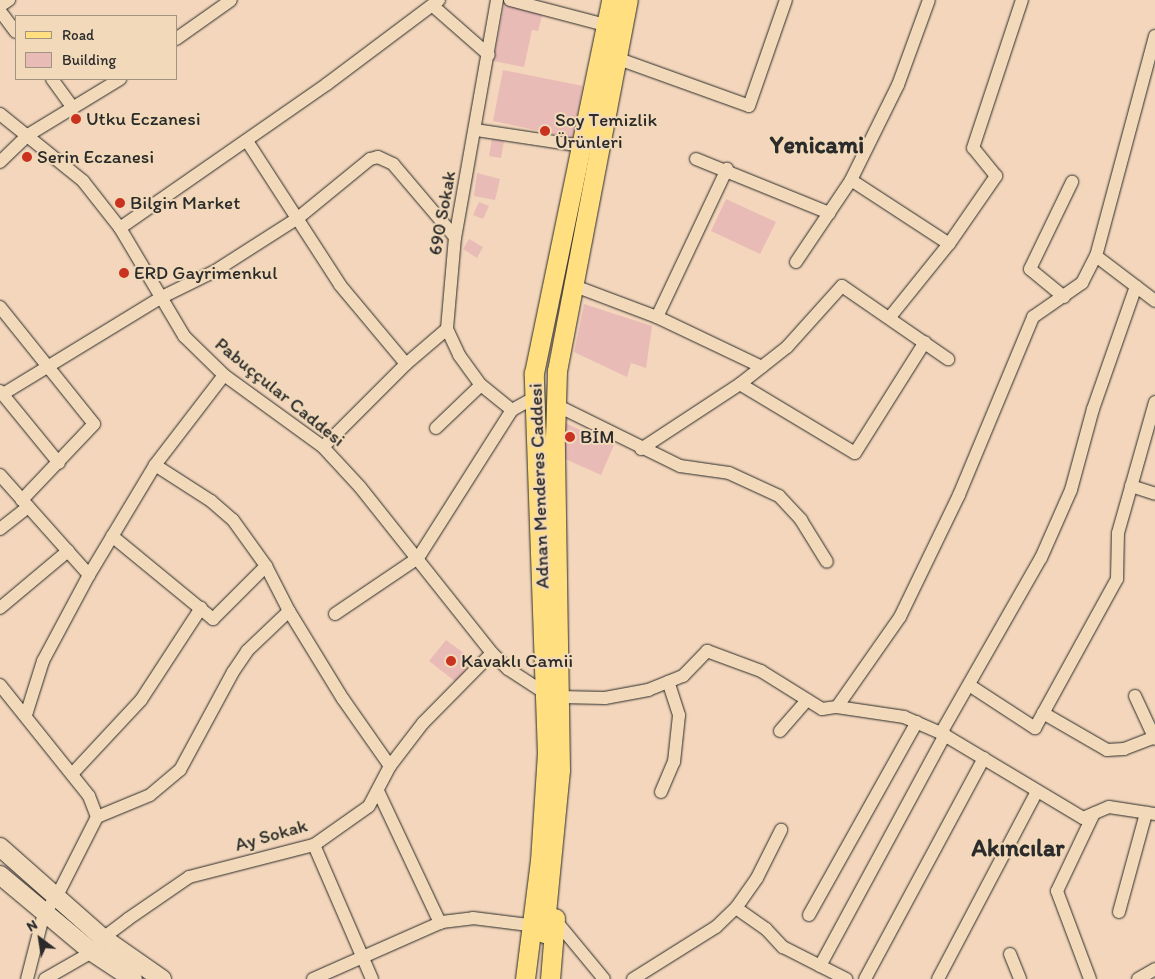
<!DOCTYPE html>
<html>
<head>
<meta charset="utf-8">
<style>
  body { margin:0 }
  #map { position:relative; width:1155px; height:979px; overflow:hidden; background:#f3d6bb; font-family:Itim,sans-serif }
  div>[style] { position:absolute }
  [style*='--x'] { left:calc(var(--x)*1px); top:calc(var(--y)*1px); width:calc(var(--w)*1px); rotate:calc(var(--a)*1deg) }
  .building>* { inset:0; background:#e9bbb6 }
  .roads { filter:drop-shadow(0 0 1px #2b2b2b) drop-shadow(0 0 1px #2b2b2b) }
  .street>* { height:12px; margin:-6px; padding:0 6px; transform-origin:6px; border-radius:6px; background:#f1d9b9 }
  .secondary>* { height:18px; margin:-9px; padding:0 9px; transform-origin:9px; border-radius:9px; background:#f1d9b9 }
  .primary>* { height:19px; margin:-9.5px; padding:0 9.5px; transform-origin:9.5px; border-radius:9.5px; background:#ffdf80 }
  .dots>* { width:14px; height:14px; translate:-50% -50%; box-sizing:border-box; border:2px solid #f1d9b9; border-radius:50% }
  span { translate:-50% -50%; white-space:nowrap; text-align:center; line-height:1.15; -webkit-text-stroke:4px #f1d9b9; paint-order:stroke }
  .poi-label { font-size:19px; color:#2b2b2b }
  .left { translate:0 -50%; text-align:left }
  .street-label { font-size:19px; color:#2b2b2b }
  .district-label { font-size:24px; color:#2b2b2b; font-weight:700 }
  .legend { position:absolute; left:15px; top:15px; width:162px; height:65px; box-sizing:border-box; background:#f1d9b9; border:1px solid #a29380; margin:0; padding:6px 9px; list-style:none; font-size:15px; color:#2b2b2b }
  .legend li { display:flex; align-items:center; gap:10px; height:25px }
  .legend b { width:25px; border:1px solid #a29380 }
  .north { position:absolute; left:15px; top:914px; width:50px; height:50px; -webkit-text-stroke:4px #f1d9b9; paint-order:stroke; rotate:329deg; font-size:14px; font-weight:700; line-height:20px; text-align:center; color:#2b2b2b }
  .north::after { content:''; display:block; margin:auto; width:18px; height:22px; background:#2b2b2b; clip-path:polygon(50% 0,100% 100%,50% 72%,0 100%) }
</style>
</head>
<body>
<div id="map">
  <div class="building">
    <div style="clip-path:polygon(505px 2px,543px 12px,538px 31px,532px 30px,524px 67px,493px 61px)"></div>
    <div style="clip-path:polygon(503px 70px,583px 86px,573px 138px,493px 121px)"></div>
    <div style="clip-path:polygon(492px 139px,504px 141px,501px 158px,489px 156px)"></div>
    <div style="clip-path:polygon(477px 173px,500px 179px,495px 200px,474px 196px)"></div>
    <div style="clip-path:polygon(726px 199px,776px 222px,760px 254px,711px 231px)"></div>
    <div style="clip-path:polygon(479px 202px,489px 206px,483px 219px,473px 215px)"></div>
    <div style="clip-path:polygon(469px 239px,483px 247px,477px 258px,463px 249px)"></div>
    <div style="clip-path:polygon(584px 304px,652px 326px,646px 368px,631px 363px,627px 377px,574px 352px)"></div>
    <div style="clip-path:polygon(565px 423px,614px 445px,601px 475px,561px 457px)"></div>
    <div style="clip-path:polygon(446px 640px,473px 660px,456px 682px,429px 661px)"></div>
  </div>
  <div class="roads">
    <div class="street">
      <div style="--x:497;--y:0;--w:241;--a:100"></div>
      <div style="--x:455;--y:237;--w:92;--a:95"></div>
      <div style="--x:447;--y:329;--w:29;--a:65"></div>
      <div style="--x:459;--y:355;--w:37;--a:54"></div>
      <div style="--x:481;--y:385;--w:40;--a:39"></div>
      <div style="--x:510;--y:0;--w:98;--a:14.7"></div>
      <div style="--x:0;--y:6;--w:11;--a:-34"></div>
      <div style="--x:433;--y:6;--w:74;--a:41.2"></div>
      <div style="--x:0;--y:11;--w:26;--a:53"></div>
      <div style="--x:1155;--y:36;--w:228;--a:105"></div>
      <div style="--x:1096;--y:256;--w:74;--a:37.3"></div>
      <div style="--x:176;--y:39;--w:67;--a:-35.3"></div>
      <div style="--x:616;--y:58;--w:141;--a:19.8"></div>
      <div style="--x:749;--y:106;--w:112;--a:-70.8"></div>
      <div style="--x:52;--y:79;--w:36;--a:54"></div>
      <div style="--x:0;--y:114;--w:107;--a:38.9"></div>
      <div style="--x:83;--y:181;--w:60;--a:51.8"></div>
      <div style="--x:120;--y:228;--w:126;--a:59.3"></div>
      <div style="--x:184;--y:336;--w:56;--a:44.3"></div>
      <div style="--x:224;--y:375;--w:122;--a:36"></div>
      <div style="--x:323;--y:447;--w:54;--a:47.2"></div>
      <div style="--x:360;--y:487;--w:212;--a:51.5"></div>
      <div style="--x:492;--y:653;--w:23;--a:45"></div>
      <div style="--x:508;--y:669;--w:44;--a:33"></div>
      <div style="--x:476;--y:130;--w:107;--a:8.6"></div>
      <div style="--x:247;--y:141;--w:171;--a:57.1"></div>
      <div style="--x:340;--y:285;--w:103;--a:50.1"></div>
      <div style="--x:696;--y:159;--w:144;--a:22.1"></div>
      <div style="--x:0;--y:162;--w:39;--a:-44"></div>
      <div style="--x:28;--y:135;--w:108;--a:-31.3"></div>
      <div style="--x:851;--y:180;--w:117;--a:33.1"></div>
      <div style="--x:120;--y:228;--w:252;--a:-34.8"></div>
      <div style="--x:327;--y:84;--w:140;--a:-36.9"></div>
      <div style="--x:796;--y:262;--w:99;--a:-56.1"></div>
      <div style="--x:851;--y:180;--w:106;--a:-63.7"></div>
      <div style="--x:898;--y:85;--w:90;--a:-70"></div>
      <div style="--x:572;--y:285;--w:91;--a:20.6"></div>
      <div style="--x:657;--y:317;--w:116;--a:25.5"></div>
      <div style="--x:1064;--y:297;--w:44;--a:-140.5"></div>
      <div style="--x:1030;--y:269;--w:97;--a:-64.2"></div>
      <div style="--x:0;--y:307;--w:150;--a:51.2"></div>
      <div style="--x:94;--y:424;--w:105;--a:133.5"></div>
      <div style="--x:657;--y:317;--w:164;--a:-64.7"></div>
      <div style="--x:890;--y:317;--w:94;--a:-51.1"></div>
      <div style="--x:949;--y:244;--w:83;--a:-55.3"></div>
      <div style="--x:996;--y:176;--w:36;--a:-129"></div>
      <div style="--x:973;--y:148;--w:156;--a:-71.7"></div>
      <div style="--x:740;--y:384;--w:134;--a:31"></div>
      <div style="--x:855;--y:453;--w:131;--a:-57.8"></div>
      <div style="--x:0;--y:391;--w:93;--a:50.7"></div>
      <div style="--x:3;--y:394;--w:184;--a:-31.4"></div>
      <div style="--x:160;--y:298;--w:61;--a:-26.1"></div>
      <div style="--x:215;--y:271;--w:98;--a:-32.6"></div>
      <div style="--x:298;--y:218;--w:93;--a:-39.3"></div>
      <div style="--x:370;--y:159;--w:8;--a:-14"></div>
      <div style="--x:378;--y:157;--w:17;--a:25"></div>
      <div style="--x:393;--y:164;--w:96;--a:49.7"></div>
      <div style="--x:556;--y:405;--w:138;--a:26.2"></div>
      <div style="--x:680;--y:466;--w:49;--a:8.1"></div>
      <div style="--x:729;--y:473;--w:55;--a:24.7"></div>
      <div style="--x:779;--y:496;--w:33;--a:47"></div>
      <div style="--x:801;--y:520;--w:49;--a:58.2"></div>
      <div style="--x:436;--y:428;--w:62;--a:-43.7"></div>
      <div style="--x:323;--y:447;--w:117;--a:-45"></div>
      <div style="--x:406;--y:364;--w:54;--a:-40.5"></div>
      <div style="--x:641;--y:449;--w:118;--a:-33.3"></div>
      <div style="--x:740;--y:384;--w:60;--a:-38.2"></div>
      <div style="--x:787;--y:347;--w:82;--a:-48"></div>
      <div style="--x:842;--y:286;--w:129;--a:34.6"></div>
      <div style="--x:155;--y:465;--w:67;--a:32.7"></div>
      <div style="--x:211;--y:501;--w:29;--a:41"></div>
      <div style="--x:233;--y:520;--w:57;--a:54.3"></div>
      <div style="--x:266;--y:566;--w:51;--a:62.9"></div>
      <div style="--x:289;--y:611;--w:103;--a:58.5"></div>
      <div style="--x:343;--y:699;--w:82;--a:55"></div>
      <div style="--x:0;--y:475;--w:134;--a:48.3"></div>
      <div style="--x:1131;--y:486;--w:25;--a:18"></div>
      <div style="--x:0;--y:529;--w:36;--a:-38"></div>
      <div style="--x:112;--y:536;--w:131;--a:39.4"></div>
      <div style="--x:213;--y:619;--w:75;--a:-45"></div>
      <div style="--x:0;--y:608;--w:89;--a:-40"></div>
      <div style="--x:335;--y:614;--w:100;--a:-34"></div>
      <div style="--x:418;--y:558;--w:175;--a:-57.6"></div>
      <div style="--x:512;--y:410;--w:26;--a:-29"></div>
      <div style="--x:0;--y:685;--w:142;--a:51.3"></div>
      <div style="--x:89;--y:796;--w:22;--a:69"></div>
      <div style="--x:97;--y:817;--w:89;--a:116.9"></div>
      <div style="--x:57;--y:896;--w:21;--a:127"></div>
      <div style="--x:44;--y:913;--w:68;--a:104.4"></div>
      <div style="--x:969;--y:685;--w:79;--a:33.1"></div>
      <div style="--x:1035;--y:728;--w:170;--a:-61.2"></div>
      <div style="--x:1117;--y:579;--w:46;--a:-88.8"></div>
      <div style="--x:1118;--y:533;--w:136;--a:-74.2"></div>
      <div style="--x:1135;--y:696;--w:47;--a:65.1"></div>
      <div style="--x:560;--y:697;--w:45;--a:1.3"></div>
      <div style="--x:605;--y:698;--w:44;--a:-10.5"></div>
      <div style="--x:648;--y:690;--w:38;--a:-22"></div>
      <div style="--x:683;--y:676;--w:35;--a:-46"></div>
      <div style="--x:707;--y:651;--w:58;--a:20.3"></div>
      <div style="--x:761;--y:671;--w:72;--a:31.9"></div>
      <div style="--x:822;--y:709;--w:15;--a:-8"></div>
      <div style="--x:837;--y:707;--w:68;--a:8.5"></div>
      <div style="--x:904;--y:717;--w:40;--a:23.4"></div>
      <div style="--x:941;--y:733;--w:165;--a:30.9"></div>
      <div style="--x:1083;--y:818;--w:28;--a:-23"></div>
      <div style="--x:1109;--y:807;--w:47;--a:8.7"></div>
      <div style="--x:837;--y:707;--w:110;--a:-55"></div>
      <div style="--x:900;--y:617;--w:136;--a:-64.2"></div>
      <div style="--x:959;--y:495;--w:193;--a:-67.4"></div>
      <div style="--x:1033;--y:317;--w:60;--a:-34.8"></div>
      <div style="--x:1082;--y:283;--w:30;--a:-63"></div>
      <div style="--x:1043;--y:713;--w:74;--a:30"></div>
      <div style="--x:1107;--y:750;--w:17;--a:-3"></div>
      <div style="--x:1124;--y:749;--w:33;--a:-21"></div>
      <div style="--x:26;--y:715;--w:57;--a:-72.5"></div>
      <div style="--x:43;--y:661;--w:98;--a:-61.9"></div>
      <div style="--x:89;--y:575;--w:128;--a:-59"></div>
      <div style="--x:155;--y:465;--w:113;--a:-52.5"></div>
      <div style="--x:780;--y:731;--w:41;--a:-48.9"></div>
      <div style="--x:941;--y:733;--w:202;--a:-60.3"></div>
      <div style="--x:1041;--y:558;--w:74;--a:-66.2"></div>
      <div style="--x:1071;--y:490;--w:84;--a:-74.8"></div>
      <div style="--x:1093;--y:409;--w:130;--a:-70.7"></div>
      <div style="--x:72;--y:774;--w:101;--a:-47"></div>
      <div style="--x:141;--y:700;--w:110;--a:-56.9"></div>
      <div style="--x:378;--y:791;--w:146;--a:64.8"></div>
      <div style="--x:661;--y:792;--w:33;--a:-67"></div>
      <div style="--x:674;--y:762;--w:47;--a:-83.9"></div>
      <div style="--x:679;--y:715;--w:35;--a:-108"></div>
      <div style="--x:97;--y:817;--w:57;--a:-22.5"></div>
      <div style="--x:150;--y:795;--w:39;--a:-40"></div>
      <div style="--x:180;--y:770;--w:111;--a:-61.6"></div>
      <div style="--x:233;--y:672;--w:25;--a:-56"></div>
      <div style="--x:247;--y:651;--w:58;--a:-43.6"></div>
      <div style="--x:314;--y:845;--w:146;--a:66.6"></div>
      <div style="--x:736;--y:908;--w:37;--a:35"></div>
      <div style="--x:766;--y:929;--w:25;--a:47"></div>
      <div style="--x:783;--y:947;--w:71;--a:26.9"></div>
      <div style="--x:1119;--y:912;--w:103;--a:-74.7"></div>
      <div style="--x:809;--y:915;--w:221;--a:-60.8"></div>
      <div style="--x:556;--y:921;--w:75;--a:50.4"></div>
      <div style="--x:1010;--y:954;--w:27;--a:68"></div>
      <div style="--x:820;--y:966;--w:263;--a:-61.6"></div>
      <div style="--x:45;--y:979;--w:54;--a:-29.9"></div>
      <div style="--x:92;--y:952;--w:18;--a:-52"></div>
      <div style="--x:103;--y:938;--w:31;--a:-37"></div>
      <div style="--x:128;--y:919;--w:74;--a:-34.5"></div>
      <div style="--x:189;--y:877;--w:129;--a:-14.4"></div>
      <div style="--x:314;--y:845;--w:67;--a:-35.3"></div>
      <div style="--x:369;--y:806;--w:45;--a:-62.3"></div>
      <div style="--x:390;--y:766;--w:54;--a:-52.5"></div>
      <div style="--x:423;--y:723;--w:98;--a:-45.4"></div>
      <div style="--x:313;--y:979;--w:141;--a:-23.8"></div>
      <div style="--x:442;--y:922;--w:31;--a:-7"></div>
      <div style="--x:473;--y:918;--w:56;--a:7.1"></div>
      <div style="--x:633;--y:979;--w:98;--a:-32.1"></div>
      <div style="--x:716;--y:927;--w:28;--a:-44"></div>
      <div style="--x:736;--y:908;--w:37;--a:-55"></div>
      <div style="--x:757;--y:878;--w:54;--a:-63.4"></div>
      <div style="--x:865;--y:979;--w:251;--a:-61.7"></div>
      <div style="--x:938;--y:979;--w:212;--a:-62.2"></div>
      <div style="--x:1090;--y:979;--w:94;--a:-110.6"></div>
      <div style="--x:1057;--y:891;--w:86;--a:-64.6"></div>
      <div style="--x:1138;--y:979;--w:20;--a:-30"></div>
    </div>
    <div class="secondary">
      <div style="--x:0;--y:847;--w:137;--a:41.5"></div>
      <div style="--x:103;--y:938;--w:72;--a:34.8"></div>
      <div style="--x:0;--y:875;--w:120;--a:39.9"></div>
      <div style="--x:92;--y:952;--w:49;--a:33.4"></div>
    </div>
    <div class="primary">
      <div style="--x:544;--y:933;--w:164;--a:-84.4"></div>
      <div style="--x:560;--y:770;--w:332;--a:-90.9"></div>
      <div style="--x:555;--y:438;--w:67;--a:-88.3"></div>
      <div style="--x:557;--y:371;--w:378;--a:-79.2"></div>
      <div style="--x:525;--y:979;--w:119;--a:-82.8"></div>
      <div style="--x:540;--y:861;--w:107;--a:-86.3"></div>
      <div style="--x:547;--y:754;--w:381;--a:-92"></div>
      <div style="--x:534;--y:373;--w:381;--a:-78.3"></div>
      <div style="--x:550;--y:979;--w:61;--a:-85.3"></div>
    </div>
  </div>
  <div class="dots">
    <div style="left:76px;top:119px;background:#c8321e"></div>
    <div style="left:545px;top:131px;background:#c8321e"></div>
    <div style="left:27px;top:157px;background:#c8321e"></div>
    <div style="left:120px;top:203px;background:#c8321e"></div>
    <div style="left:124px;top:273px;background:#c8321e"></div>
    <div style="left:570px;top:437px;background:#c8321e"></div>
    <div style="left:451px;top:661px;background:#c8321e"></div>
  </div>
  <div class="poi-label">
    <span class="left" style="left:86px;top:119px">Utku Eczanesi</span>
    <span class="left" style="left:555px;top:131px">Soy Temizlik<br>Ürünleri</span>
    <span class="left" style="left:37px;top:157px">Serin Eczanesi</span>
    <span class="left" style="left:130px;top:203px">Bilgin Market</span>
    <span class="left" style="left:134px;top:273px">ERD Gayrimenkul</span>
    <span class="left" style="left:580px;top:437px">BİM</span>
    <span class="left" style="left:461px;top:661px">Kavaklı Camii</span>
  </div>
  <div class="street-label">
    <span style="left:442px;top:213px;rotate:-80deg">690 Sokak</span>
    <span style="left:280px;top:392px;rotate:39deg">Pabuççular Caddesi</span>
    <span style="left:539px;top:486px;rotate:-92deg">Adnan Menderes Caddesi</span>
    <span style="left:271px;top:835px;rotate:-16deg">Ay Sokak</span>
  </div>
  <div class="district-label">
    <span style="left:817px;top:145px">Yenicami</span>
    <span style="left:1018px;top:848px">Akıncılar</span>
  </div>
  <ul class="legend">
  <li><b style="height:6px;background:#ffdf80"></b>Road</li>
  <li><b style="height:14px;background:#e9bbb6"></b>Building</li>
  </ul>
  <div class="north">N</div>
</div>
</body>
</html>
